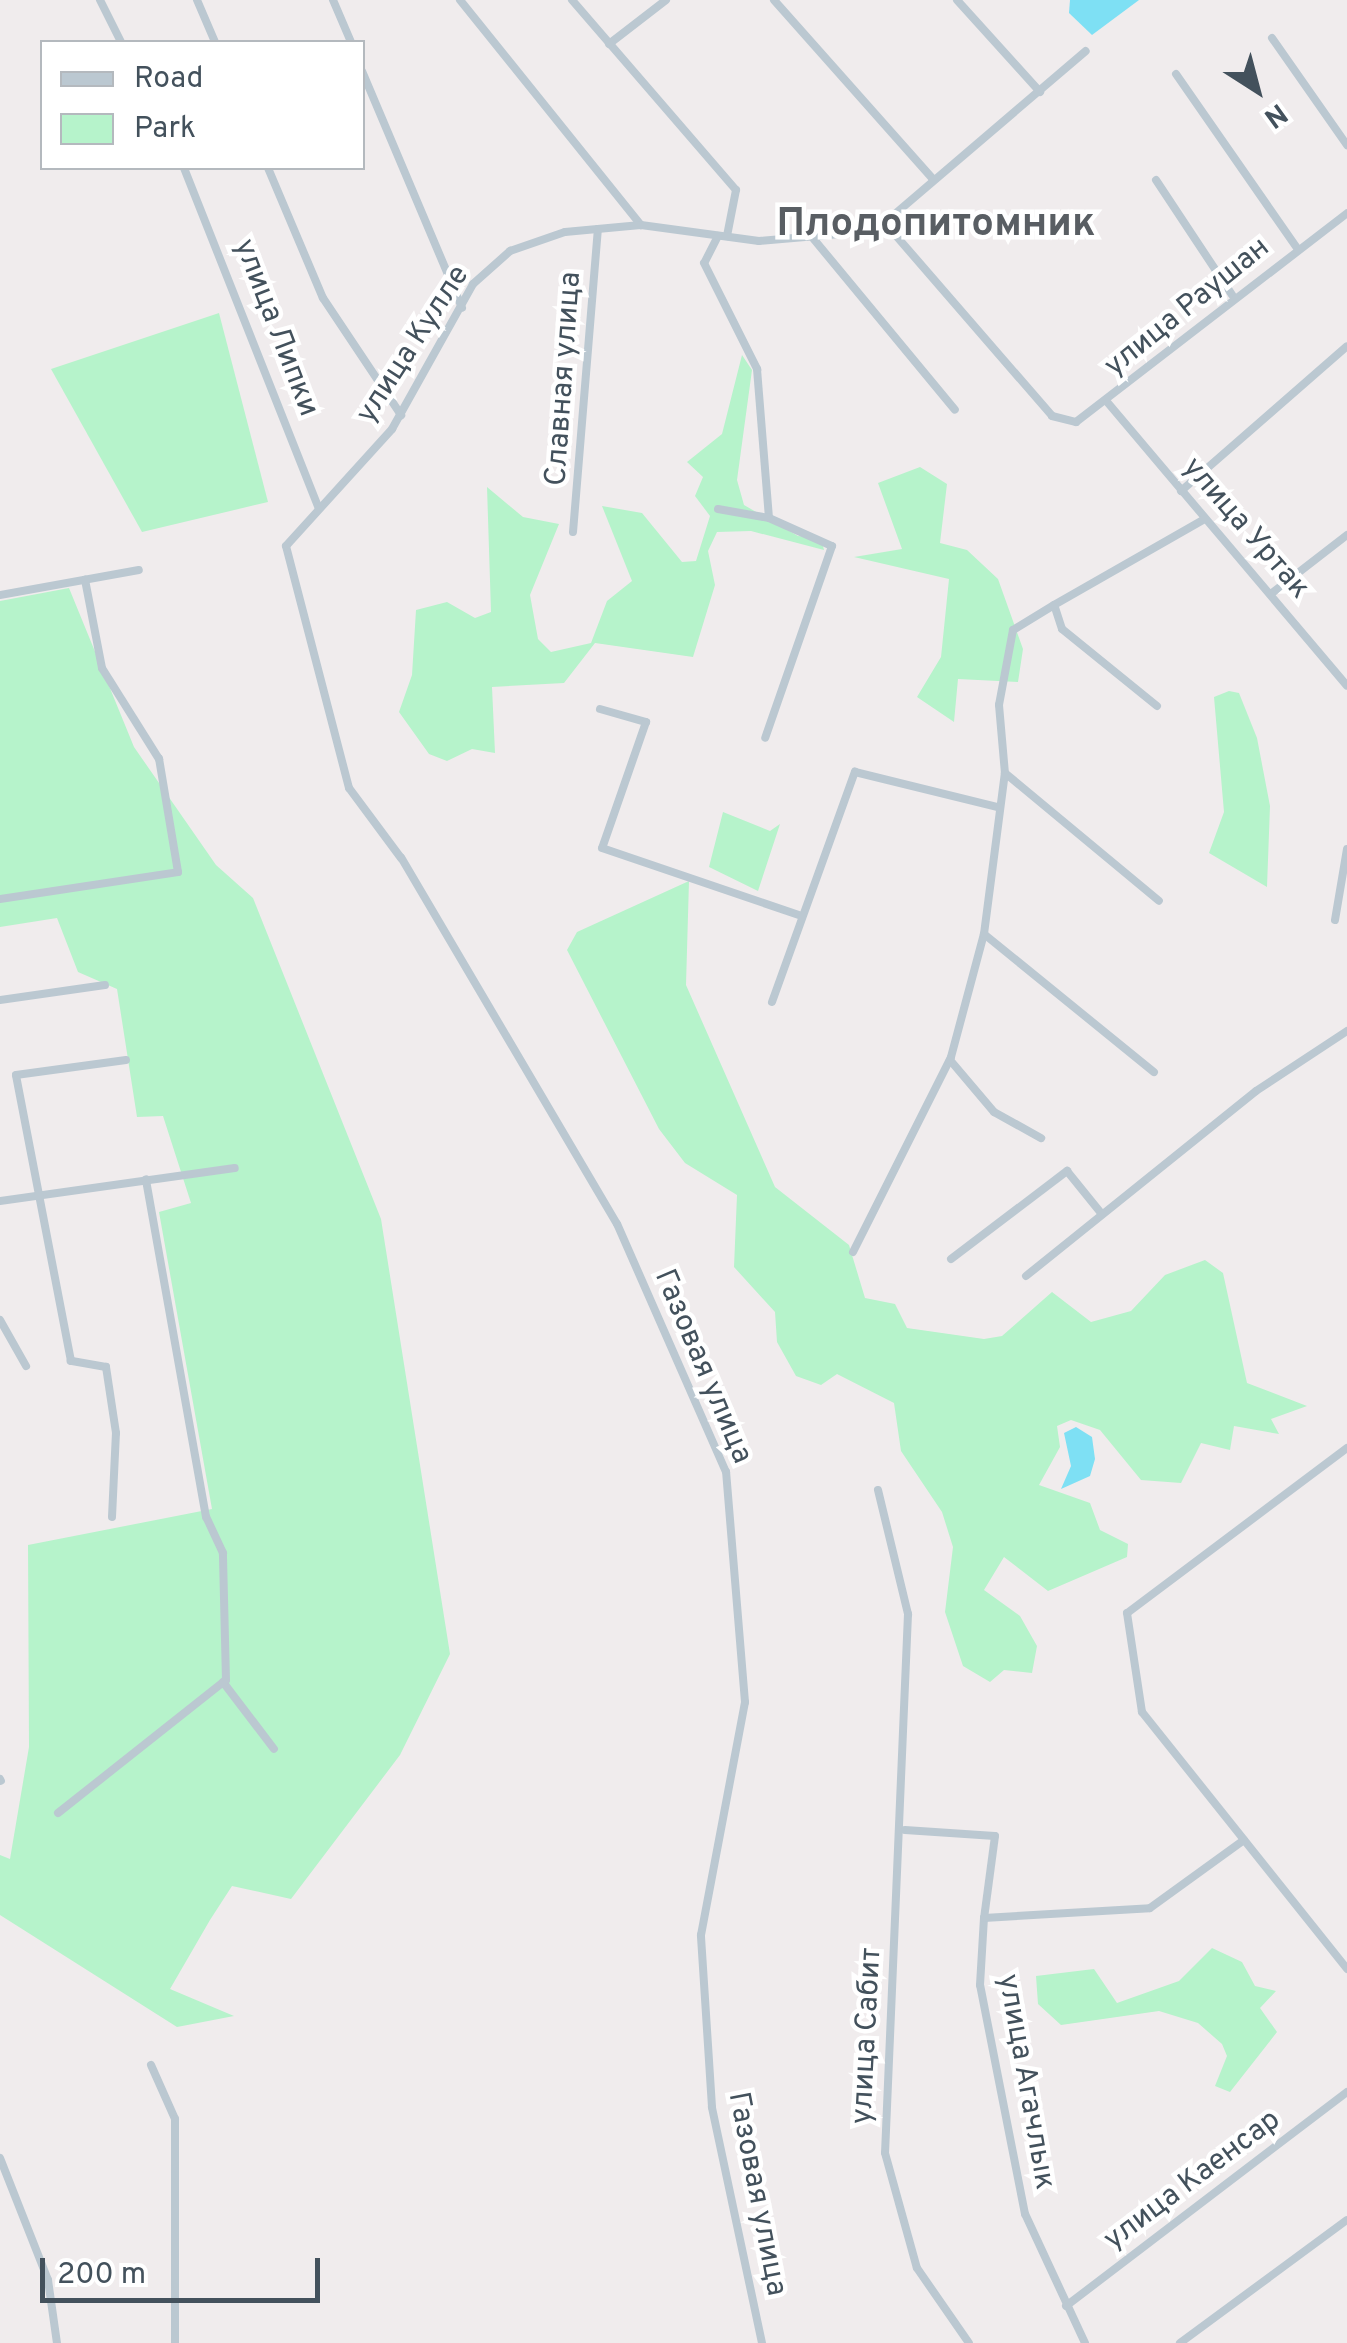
<!DOCTYPE html>
<html>
<head>
<meta charset="utf-8">
<style>
  body { margin:0 }
  #map { position:relative; width:1347px; height:2343px; overflow:hidden; background:#f0eced; font-family:Overpass,sans-serif }
  div>[style] { position:absolute }
  [style*='--x'] { left:calc(var(--x)*1px); top:calc(var(--y)*1px); width:calc(var(--w)*1px); rotate:calc(var(--a)*1deg) }
  .green>* { inset:0; background:#b6f3cb }
  .water>* { inset:0; background:#7ee0f4 }
  .street>* { height:8px; margin:-4px; padding:0 4px; transform-origin:4px; border-radius:4px; background:#bbc8d1 }
  span { translate:-50% -50%; white-space:nowrap; text-align:center; line-height:1.15; -webkit-text-stroke:9px #fff; paint-order:stroke }
  .street-label { font-size:30px; color:#43515c }
  .district-label { font-size:40px; color:#595e63; font-weight:700 }
  .legend { position:absolute; left:40px; top:40px; width:325px; height:130px; box-sizing:border-box; background:#fff; border:2px solid #b4b9be; margin:0; padding:12px 18px; list-style:none; font-size:30px; color:#43515c }
  .legend li { display:flex; align-items:center; gap:20px; height:50px }
  .legend b { width:50px; border:2px solid #b4b9be }
  .north { position:absolute; left:1207px; top:40px; width:100px; height:100px; -webkit-text-stroke:8px #fff; paint-order:stroke; rotate:144deg; font-size:28px; font-weight:700; line-height:40px; text-align:center; color:#43515c }
  .north::after { content:''; display:block; margin:auto; width:35px; height:45px; background:#43515c; clip-path:polygon(50% 0,100% 100%,50% 72%,0 100%) }
  .scale { position:absolute; left:40px; top:2258px; width:280px; height:45px; box-sizing:border-box; border:5px solid #43515c; border-top:0; padding-left:12px; font-size:30px; line-height:35px; white-space:nowrap; color:#43515c; -webkit-text-stroke:8px #fff; paint-order:stroke }
</style>
</head>
<body>
<div id="map">
  <div class="green">
    <div style="clip-path:polygon(219px 313px,268px 502px,142px 532px,51px 369px)"></div>
    <div style="clip-path:polygon(742px 355px,752px 370px,737px 480px,744px 505px,798px 536px,821px 538px,824px 550px,751px 531px,717px 532px,708px 551px,715px 585px,693px 657px,595px 643px,564px 683px,492px 687px,495px 753px,472px 749px,447px 761px,429px 754px,399px 712px,412px 675px,416px 610px,447px 602px,475px 618px,491px 612px,487px 487px,523px 517px,559px 524px,530px 595px,538px 639px,551px 652px,591px 643px,607px 601px,632px 581px,602px 506px,642px 513px,682px 562px,696px 561px,710px 516px,695px 496px,703px 477px,687px 462px,722px 434px)"></div>
    <div style="clip-path:polygon(920px 467px,947px 484px,940px 543px,967px 550px,998px 579px,1023px 649px,1018px 682px,958px 679px,954px 722px,917px 697px,941px 657px,949px 579px,854px 557px,902px 549px,878px 483px)"></div>
    <div style="clip-path:polygon(69px 588px,134px 747px,216px 865px,253px 898px,381px 1219px,450px 1654px,400px 1755px,291px 1899px,232px 1886px,210px 1920px,170px 1989px,234px 2016px,177px 2027px,0 1915px,0 1855px,10px 1859px,29px 1747px,28px 1545px,212px 1509px,159px 1212px,191px 1203px,163px 1116px,137px 1117px,117px 989px,78px 972px,57px 918px,0 927px,0 601px)"></div>
    <div style="clip-path:polygon(1229px 691px,1239px 693px,1257px 738px,1270px 806px,1267px 887px,1209px 853px,1224px 812px,1214px 697px)"></div>
    <div style="clip-path:polygon(723px 812px,770px 831px,780px 824px,758px 891px,709px 867px)"></div>
    <div style="clip-path:polygon(689px 881px,686px 985px,775px 1187px,849px 1245px,865px 1298px,895px 1304px,907px 1328px,984px 1339px,1002px 1336px,1052px 1292px,1091px 1322px,1131px 1311px,1165px 1275px,1205px 1260px,1223px 1273px,1247px 1383px,1307px 1406px,1271px 1419px,1279px 1434px,1234px 1426px,1230px 1450px,1201px 1443px,1181px 1483px,1141px 1480px,1100px 1430px,1071px 1420px,1057px 1426px,1060px 1447px,1039px 1485px,1090px 1503px,1100px 1530px,1128px 1544px,1127px 1557px,1048px 1591px,1004px 1557px,984px 1590px,1020px 1616px,1037px 1646px,1032px 1673px,1004px 1670px,990px 1682px,963px 1666px,945px 1612px,953px 1547px,942px 1512px,901px 1451px,894px 1403px,837px 1374px,821px 1385px,796px 1376px,777px 1342px,775px 1312px,734px 1267px,737px 1195px,685px 1163px,659px 1129px,567px 950px,577px 932px)"></div>
    <div style="clip-path:polygon(1212px 1948px,1242px 1962px,1255px 1986px,1276px 1991px,1260px 2008px,1277px 2032px,1230px 2092px,1215px 2086px,1227px 2056px,1222px 2044px,1198px 2023px,1159px 2011px,1061px 2025px,1038px 2004px,1036px 1976px,1094px 1969px,1117px 2003px,1179px 1981px)"></div>
  </div>
  <div class="water">
    <div style="clip-path:polygon(1070px 0,1139px 0,1092px 35px,1069px 13px)"></div>
    <div style="clip-path:polygon(1076px 1427px,1092px 1437px,1095px 1459px,1090px 1476px,1061px 1489px,1071px 1466px,1064px 1433px)"></div>
  </div>
  <div class="street">
    <div style="--x:100;--y:0;--w:47;--a:63.4"></div>
    <div style="--x:197;--y:0;--w:46;--a:66.8"></div>
    <div style="--x:333;--y:0;--w:46;--a:66.8"></div>
    <div style="--x:460;--y:0;--w:289;--a:51.2"></div>
    <div style="--x:572;--y:0;--w:251;--a:49.2"></div>
    <div style="--x:736;--y:190;--w:47;--a:101.1"></div>
    <div style="--x:774;--y:0;--w:239;--a:48.4"></div>
    <div style="--x:957;--y:0;--w:124;--a:47.9"></div>
    <div style="--x:1272;--y:38;--w:131;--a:55"></div>
    <div style="--x:609;--y:44;--w:72;--a:-37.7"></div>
    <div style="--x:362;--y:71;--w:257;--a:67.1"></div>
    <div style="--x:1176;--y:74;--w:212;--a:55.2"></div>
    <div style="--x:184;--y:168;--w:365;--a:68.4"></div>
    <div style="--x:268;--y:168;--w:141;--a:67.1"></div>
    <div style="--x:323;--y:298;--w:141;--a:56.3"></div>
    <div style="--x:1156;--y:180;--w:138;--a:56.5"></div>
    <div style="--x:885;--y:223;--w:255;--a:49.1"></div>
    <div style="--x:1052;--y:416;--w:25;--a:14"></div>
    <div style="--x:1076;--y:422;--w:342;--a:-37.6"></div>
    <div style="--x:718;--y:236;--w:30;--a:117"></div>
    <div style="--x:704;--y:263;--w:119;--a:63.4"></div>
    <div style="--x:757;--y:369;--w:149;--a:85.4"></div>
    <div style="--x:769;--y:518;--w:69;--a:24"></div>
    <div style="--x:832;--y:546;--w:203;--a:109.2"></div>
    <div style="--x:812;--y:237;--w:224;--a:50.4"></div>
    <div style="--x:1108;--y:403;--w:370;--a:49.8"></div>
    <div style="--x:1181;--y:491;--w:220;--a:-41.1"></div>
    <div style="--x:718;--y:509;--w:52;--a:10"></div>
    <div style="--x:573;--y:532;--w:304;--a:-85.3"></div>
    <div style="--x:1272;--y:593;--w:95;--a:-37.7"></div>
    <div style="--x:0;--y:595;--w:141;--a:-10.2"></div>
    <div style="--x:1054;--y:605;--w:48;--a:148.6"></div>
    <div style="--x:1013;--y:630;--w:76;--a:100.6"></div>
    <div style="--x:999;--y:705;--w:68;--a:85"></div>
    <div style="--x:1005;--y:773;--w:200;--a:39.7"></div>
    <div style="--x:1157;--y:706;--w:122;--a:-141"></div>
    <div style="--x:1062;--y:629;--w:25;--a:-108"></div>
    <div style="--x:1054;--y:605;--w:174;--a:-29.7"></div>
    <div style="--x:600;--y:709;--w:48;--a:15.8"></div>
    <div style="--x:646;--y:722;--w:133;--a:109.2"></div>
    <div style="--x:602;--y:848;--w:211;--a:18.8"></div>
    <div style="--x:0;--y:899;--w:180;--a:-8.6"></div>
    <div style="--x:178;--y:872;--w:115;--a:-99.5"></div>
    <div style="--x:159;--y:759;--w:107;--a:-122.1"></div>
    <div style="--x:102;--y:668;--w:90;--a:-100.9"></div>
    <div style="--x:1335;--y:920;--w:72;--a:-80.4"></div>
    <div style="--x:984;--y:934;--w:219;--a:39.1"></div>
    <div style="--x:0;--y:1000;--w:106;--a:-8.1"></div>
    <div style="--x:772;--y:1002;--w:245;--a:-70.2"></div>
    <div style="--x:855;--y:772;--w:146;--a:13.8"></div>
    <div style="--x:950;--y:1060;--w:68;--a:49.8"></div>
    <div style="--x:994;--y:1112;--w:54;--a:29"></div>
    <div style="--x:0;--y:1201;--w:237;--a:-8"></div>
    <div style="--x:853;--y:1252;--w:218;--a:-63.3"></div>
    <div style="--x:951;--y:1057;--w:127;--a:-75"></div>
    <div style="--x:984;--y:934;--w:162;--a:-82.6"></div>
    <div style="--x:951;--y:1259;--w:146;--a:-37.2"></div>
    <div style="--x:1067;--y:1171;--w:54;--a:51"></div>
    <div style="--x:1026;--y:1276;--w:295;--a:-38.8"></div>
    <div style="--x:1256;--y:1091;--w:109;--a:-33.4"></div>
    <div style="--x:0;--y:1320;--w:53;--a:60.5"></div>
    <div style="--x:1347;--y:1448;--w:275;--a:143.1"></div>
    <div style="--x:1127;--y:1613;--w:100;--a:81.4"></div>
    <div style="--x:1142;--y:1712;--w:329;--a:51.4"></div>
    <div style="--x:878;--y:1490;--w:128;--a:76.4"></div>
    <div style="--x:908;--y:1614;--w:539;--a:92.44"></div>
    <div style="--x:885;--y:2153;--w:119;--a:74.5"></div>
    <div style="--x:917;--y:2268;--w:91;--a:55.3"></div>
    <div style="--x:112;--y:1517;--w:84;--a:-87.3"></div>
    <div style="--x:116;--y:1433;--w:67;--a:-98.6"></div>
    <div style="--x:106;--y:1367;--w:36;--a:-170"></div>
    <div style="--x:71;--y:1361;--w:291;--a:-100.9"></div>
    <div style="--x:16;--y:1075;--w:111;--a:-7.8"></div>
    <div style="--x:223;--y:1682;--w:84;--a:52.7"></div>
    <div style="--x:0;--y:1779;--w:2;--a:63"></div>
    <div style="--x:58;--y:1813;--w:214;--a:-38.4"></div>
    <div style="--x:226;--y:1680;--w:127;--a:-91.4"></div>
    <div style="--x:223;--y:1553;--w:40;--a:-115"></div>
    <div style="--x:206;--y:1517;--w:343;--a:-100.1"></div>
    <div style="--x:905;--y:1830;--w:90;--a:3.8"></div>
    <div style="--x:995;--y:1836;--w:83;--a:97.6"></div>
    <div style="--x:151;--y:2065;--w:59;--a:66"></div>
    <div style="--x:175;--y:2119;--w:224;--a:90"></div>
    <div style="--x:0;--y:2158;--w:131;--a:68.5"></div>
    <div style="--x:48;--y:2280;--w:64;--a:81.9"></div>
    <div style="--x:1066;--y:2306;--w:353;--a:-37.3"></div>
    <div style="--x:762;--y:2343;--w:241;--a:-102"></div>
    <div style="--x:712;--y:2107;--w:172;--a:-93.7"></div>
    <div style="--x:701;--y:1935;--w:237;--a:-79.3"></div>
    <div style="--x:745;--y:1702;--w:231;--a:-94.7"></div>
    <div style="--x:726;--y:1472;--w:271;--a:-113.7"></div>
    <div style="--x:617;--y:1224;--w:425;--a:-120.5"></div>
    <div style="--x:401;--y:858;--w:87;--a:-126.6"></div>
    <div style="--x:349;--y:788;--w:250;--a:-104.6"></div>
    <div style="--x:286;--y:546;--w:158;--a:-47.8"></div>
    <div style="--x:392;--y:429;--w:166;--a:-60.8"></div>
    <div style="--x:473;--y:284;--w:50;--a:-41.7"></div>
    <div style="--x:510;--y:251;--w:58;--a:-19.1"></div>
    <div style="--x:565;--y:232;--w:76;--a:-5.3"></div>
    <div style="--x:641;--y:225;--w:119;--a:7.7"></div>
    <div style="--x:759;--y:241;--w:116;--a:-4.9"></div>
    <div style="--x:875;--y:231;--w:277;--a:-40.5"></div>
    <div style="--x:1085;--y:2343;--w:142;--a:-114.9"></div>
    <div style="--x:1025;--y:2214;--w:233;--a:-101.1"></div>
    <div style="--x:980;--y:1985;--w:67;--a:-86.6"></div>
    <div style="--x:984;--y:1918;--w:166;--a:-3.4"></div>
    <div style="--x:1150;--y:1908;--w:116;--a:-35.9"></div>
    <div style="--x:1180;--y:2343;--w:207;--a:-36.4"></div>
  </div>
  <div class="street-label">
    <span style="left:1188px;top:308px;rotate:-39deg">улица Раушан</span>
    <span style="left:275px;top:328px;rotate:69deg">улица Липки</span>
    <span style="left:414px;top:345px;rotate:-57deg">улица Кулле</span>
    <span style="left:565px;top:379px;rotate:-86deg">Славная улица</span>
    <span style="left:1245px;top:529px;rotate:49deg">улица Уртак</span>
    <span style="left:702px;top:1367px;rotate:67deg">Газовая улица</span>
    <span style="left:868px;top:2036px;rotate:-87deg">улица Сабит</span>
    <span style="left:1025px;top:2082px;rotate:80deg">улица Агачлык</span>
    <span style="left:1193px;top:2181px;rotate:-37deg">улица Каенсар</span>
    <span style="left:756px;top:2194px;rotate:79deg">Газовая улица</span>
  </div>
  <div class="district-label">
    <span style="left:936px;top:225px">Плодопитомник</span>
  </div>
  <ul class="legend">
  <li><b style="height:12px;background:#bbc8d1"></b>Road</li>
  <li><b style="height:28px;background:#b6f3cb"></b>Park</li>
  </ul>
  <div class="north">N</div>
  <div class="scale">200 m</div>
</div>
</body>
</html>
